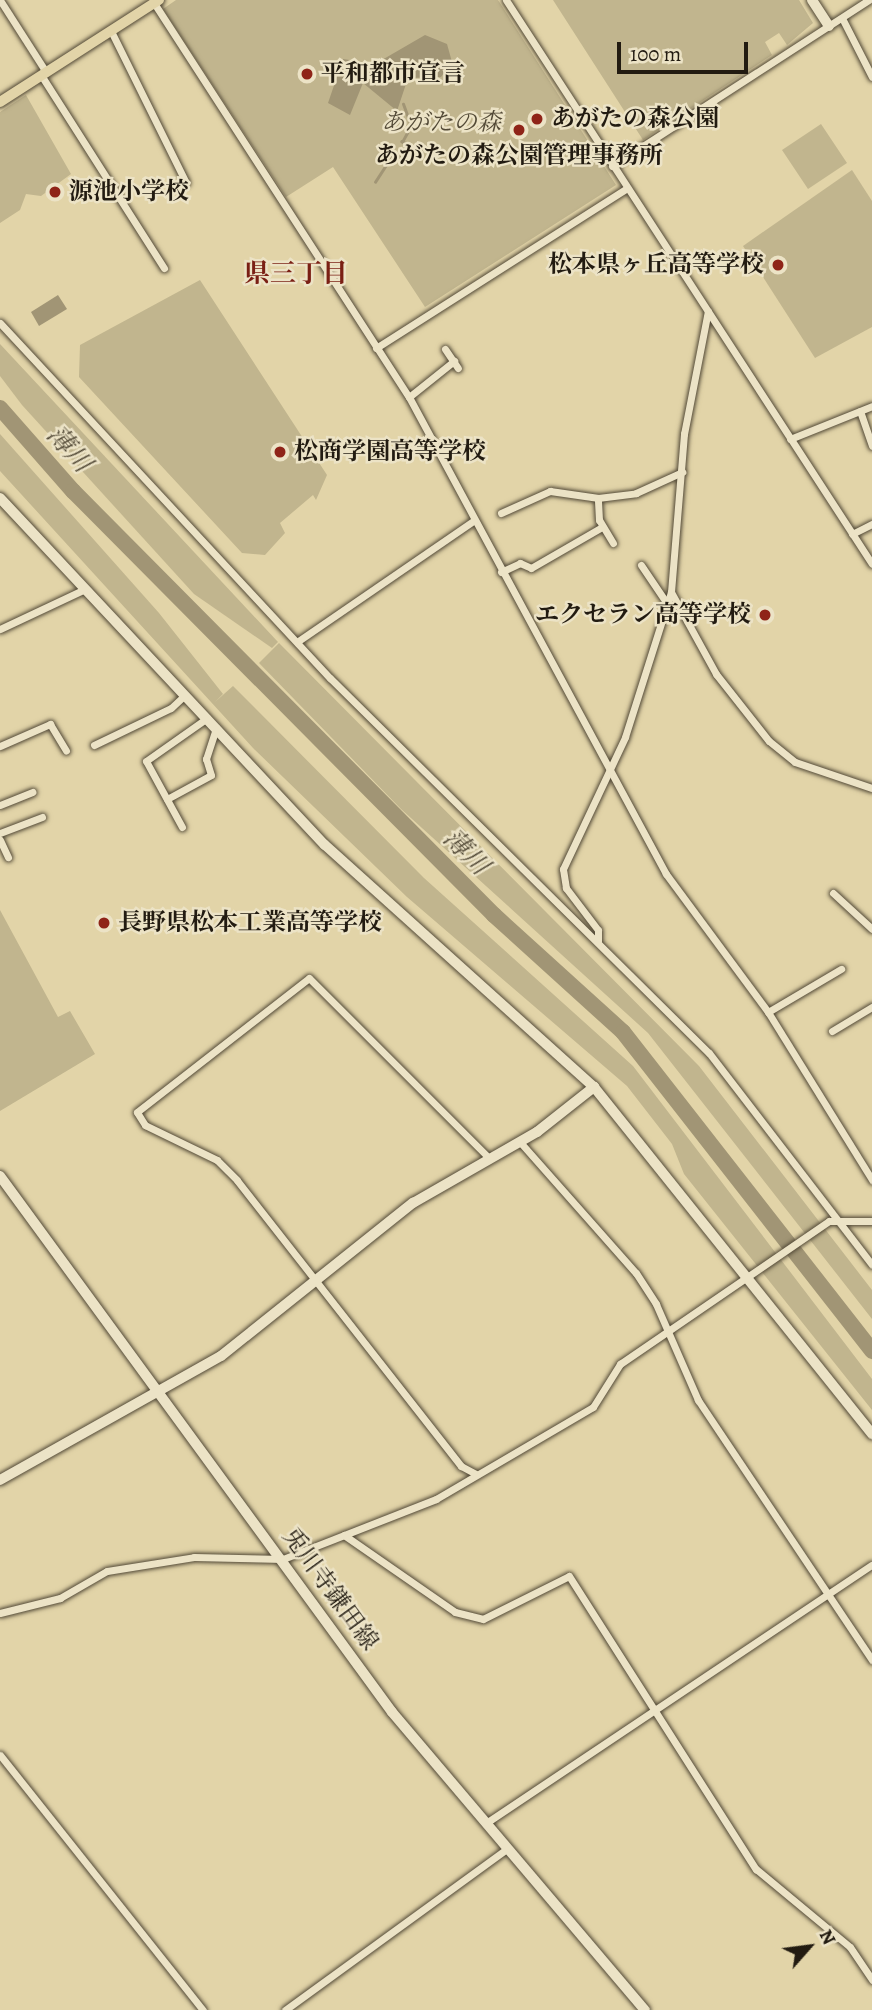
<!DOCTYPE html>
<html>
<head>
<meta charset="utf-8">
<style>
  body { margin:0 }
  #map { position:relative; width:872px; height:2010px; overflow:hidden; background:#e2d4a8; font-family:Alegreya,"Noto Serif JP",serif }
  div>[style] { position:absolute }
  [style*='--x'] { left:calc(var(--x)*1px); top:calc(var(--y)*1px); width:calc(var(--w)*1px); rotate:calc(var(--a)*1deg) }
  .green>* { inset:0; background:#c1b58e }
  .water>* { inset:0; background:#a19575 }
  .stream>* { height:2.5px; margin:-1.25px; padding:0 1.25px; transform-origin:1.25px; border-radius:1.25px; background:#a19575 }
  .river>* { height:16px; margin:-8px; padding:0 8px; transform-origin:8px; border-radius:8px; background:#a19575 }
  .roads { filter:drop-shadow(0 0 2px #524937) drop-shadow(0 0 2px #524937) }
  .street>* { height:7px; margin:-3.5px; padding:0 3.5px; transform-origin:3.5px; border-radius:3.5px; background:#ece3c6 }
  .secondary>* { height:10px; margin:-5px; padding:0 5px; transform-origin:5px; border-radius:5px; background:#ece3c6 }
  .primary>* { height:10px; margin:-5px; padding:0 5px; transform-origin:5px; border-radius:5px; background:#e2d4a8 }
  .dots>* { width:19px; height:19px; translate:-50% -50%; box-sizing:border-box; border:4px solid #ece3c6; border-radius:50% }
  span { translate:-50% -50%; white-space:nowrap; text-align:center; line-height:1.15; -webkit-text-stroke:5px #ece3c6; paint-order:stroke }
  .poi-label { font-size:24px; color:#221b11; font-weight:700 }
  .left { translate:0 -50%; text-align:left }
  .right { translate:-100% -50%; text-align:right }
  .park-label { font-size:24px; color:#524936; font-style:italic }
  .street-label { font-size:24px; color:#221b11 }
  .neighbourhood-label { font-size:26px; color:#7a1f14; font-weight:700 }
  .water-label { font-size:26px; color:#554c39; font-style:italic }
  .north { position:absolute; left:774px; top:1912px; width:70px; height:70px; -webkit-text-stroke:5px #ece3c6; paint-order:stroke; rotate:62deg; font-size:19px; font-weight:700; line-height:28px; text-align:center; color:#221b11 }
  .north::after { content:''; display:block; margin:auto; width:24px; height:32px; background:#221b11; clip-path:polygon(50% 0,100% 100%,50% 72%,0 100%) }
  .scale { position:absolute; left:617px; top:42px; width:131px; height:32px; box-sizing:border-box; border:4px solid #221b11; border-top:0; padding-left:9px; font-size:21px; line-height:24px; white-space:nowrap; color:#221b11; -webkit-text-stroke:5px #ece3c6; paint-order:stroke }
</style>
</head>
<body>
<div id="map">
  <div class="green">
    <div style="clip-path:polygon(176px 0,498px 0,616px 185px,425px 307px,333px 167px,286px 197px,163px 9px)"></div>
    <div style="clip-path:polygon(553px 0,799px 0,813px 23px,787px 45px,779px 33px,765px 42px,772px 55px,643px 140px)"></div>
    <div style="clip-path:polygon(26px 95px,71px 174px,41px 196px,26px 194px,20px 210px,0 223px,0 112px)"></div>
    <div style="clip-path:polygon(821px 124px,847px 163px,808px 189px,782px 150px)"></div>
    <div style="clip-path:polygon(852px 170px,872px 201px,872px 327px,815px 358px,743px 246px)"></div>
    <div style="clip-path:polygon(200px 280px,327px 475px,316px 500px,313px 495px,280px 523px,285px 533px,265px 555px,242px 553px,79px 377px,80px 345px)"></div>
    <div style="clip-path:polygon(0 344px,278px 642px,272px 648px,194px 594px,22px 405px,0 376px)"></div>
    <div style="clip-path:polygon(0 434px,159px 613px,223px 694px,215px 702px,233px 686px,424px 878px,633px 1066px,872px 1379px,872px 1410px,684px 1174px,672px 1144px,627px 1086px,407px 897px,253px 748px,0 471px)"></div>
    <div style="clip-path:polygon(279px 643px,699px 1066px,872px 1290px,872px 1319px,648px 1033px,401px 809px,259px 663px)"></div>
    <div style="clip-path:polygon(0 910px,58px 1017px,70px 1011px,95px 1054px,0 1111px)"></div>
  </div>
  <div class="water">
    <div style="clip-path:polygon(425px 35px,447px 44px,452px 62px,441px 77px,408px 78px,397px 111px,363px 83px,350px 115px,328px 103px,343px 59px,375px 64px)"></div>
    <div style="clip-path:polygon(58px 295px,67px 309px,39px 326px,31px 312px)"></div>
  </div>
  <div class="stream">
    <div style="--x:375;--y:182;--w:30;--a:-57"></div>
    <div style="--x:391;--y:157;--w:31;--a:-2"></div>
    <div style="--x:422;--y:156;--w:6;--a:-99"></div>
    <div style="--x:421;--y:150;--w:21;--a:-157"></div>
    <div style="--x:402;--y:142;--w:18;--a:-61"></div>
    <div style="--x:411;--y:126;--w:23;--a:-110"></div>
  </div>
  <div class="river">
    <div style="--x:0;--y:408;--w:111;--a:48.7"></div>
    <div style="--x:73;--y:491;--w:598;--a:45.2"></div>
    <div style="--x:494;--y:915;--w:174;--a:42.2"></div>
    <div style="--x:623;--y:1032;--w:405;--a:52"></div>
  </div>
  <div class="roads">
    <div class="street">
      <div style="--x:0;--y:0;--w:85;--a:57.4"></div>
      <div style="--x:506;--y:0;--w:672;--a:57.02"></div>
      <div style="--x:154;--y:3;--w:469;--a:57.1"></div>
      <div style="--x:409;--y:397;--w:542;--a:61.68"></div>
      <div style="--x:666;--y:874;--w:172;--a:53.5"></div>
      <div style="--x:768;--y:1012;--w:198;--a:58.2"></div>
      <div style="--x:842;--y:18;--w:66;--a:63"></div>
      <div style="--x:111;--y:31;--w:169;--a:63.7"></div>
      <div style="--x:41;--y:75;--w:229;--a:57.5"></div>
      <div style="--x:612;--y:166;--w:306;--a:-32.9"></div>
      <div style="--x:0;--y:323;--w:485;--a:47.1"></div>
      <div style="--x:330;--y:678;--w:533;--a:44.7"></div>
      <div style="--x:709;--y:1053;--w:267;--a:52.4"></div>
      <div style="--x:376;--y:348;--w:296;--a:-32.5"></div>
      <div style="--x:445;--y:349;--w:23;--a:56"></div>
      <div style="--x:409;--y:397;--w:58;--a:-38.7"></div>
      <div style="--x:860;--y:411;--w:37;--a:71"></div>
      <div style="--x:790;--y:439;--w:88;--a:-21.9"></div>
      <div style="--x:501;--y:513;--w:54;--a:-24.2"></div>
      <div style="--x:550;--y:491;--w:49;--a:8.3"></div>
      <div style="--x:852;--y:534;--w:22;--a:-27"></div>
      <div style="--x:613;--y:543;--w:27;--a:-121"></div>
      <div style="--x:599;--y:520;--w:22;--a:-93"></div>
      <div style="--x:598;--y:498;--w:38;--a:-7"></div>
      <div style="--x:636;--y:493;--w:51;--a:-24.5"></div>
      <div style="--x:641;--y:565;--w:45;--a:56"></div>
      <div style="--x:501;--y:572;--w:21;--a:-25"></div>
      <div style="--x:520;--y:563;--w:12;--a:24"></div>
      <div style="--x:531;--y:568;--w:82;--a:-30"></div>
      <div style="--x:671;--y:592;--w:94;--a:61.2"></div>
      <div style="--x:716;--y:674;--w:85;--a:51.7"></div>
      <div style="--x:769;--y:741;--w:33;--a:39"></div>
      <div style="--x:795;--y:762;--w:81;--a:18.7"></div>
      <div style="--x:0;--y:629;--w:94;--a:-25.2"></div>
      <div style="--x:297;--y:642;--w:214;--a:-34.5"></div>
      <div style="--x:94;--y:745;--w:85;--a:-25.7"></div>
      <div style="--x:171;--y:708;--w:19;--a:-43"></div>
      <div style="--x:0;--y:746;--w:55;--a:-23.7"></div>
      <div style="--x:50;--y:724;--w:31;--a:59"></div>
      <div style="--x:167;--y:799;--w:50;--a:-28.6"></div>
      <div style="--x:211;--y:775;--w:17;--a:-107"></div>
      <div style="--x:206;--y:759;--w:33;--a:-72"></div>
      <div style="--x:0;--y:805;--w:35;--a:-22"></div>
      <div style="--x:182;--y:827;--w:75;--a:-118.6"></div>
      <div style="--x:146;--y:761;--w:75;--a:-35.2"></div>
      <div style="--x:0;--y:833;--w:45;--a:-20.9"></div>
      <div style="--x:0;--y:840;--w:19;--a:65"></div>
      <div style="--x:833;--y:893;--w:53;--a:42.7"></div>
      <div style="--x:598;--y:941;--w:11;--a:-90"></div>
      <div style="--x:598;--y:930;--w:53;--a:-127.3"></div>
      <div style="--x:566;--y:888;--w:19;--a:-99"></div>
      <div style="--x:563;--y:869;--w:146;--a:-64.8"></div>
      <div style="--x:625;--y:737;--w:152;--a:-72.4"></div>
      <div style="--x:671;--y:592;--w:159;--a:-85.3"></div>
      <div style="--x:684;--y:434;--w:125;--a:-79"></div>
      <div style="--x:768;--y:1012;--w:85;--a:-30.5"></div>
      <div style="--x:832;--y:1031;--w:47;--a:-31"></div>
      <div style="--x:520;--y:1142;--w:175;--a:48.5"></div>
      <div style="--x:636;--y:1273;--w:37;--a:57"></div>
      <div style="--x:656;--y:1304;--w:105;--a:66.4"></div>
      <div style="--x:698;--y:1400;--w:313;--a:56.2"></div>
      <div style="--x:476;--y:1474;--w:17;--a:-152"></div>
      <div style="--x:461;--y:1466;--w:363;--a:-128.1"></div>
      <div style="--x:237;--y:1180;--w:28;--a:-135"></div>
      <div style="--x:217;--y:1160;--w:80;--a:-154.1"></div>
      <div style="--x:145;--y:1125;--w:15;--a:-122"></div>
      <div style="--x:137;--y:1112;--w:218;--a:-37.9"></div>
      <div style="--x:309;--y:978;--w:253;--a:45"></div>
      <div style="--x:344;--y:1535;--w:135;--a:34.7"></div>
      <div style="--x:455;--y:1612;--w:29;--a:14"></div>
      <div style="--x:483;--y:1619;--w:96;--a:-26.6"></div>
      <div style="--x:569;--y:1576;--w:348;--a:57.5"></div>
      <div style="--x:756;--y:1869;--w:122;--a:39.7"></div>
      <div style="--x:850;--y:1947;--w:40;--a:56"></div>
      <div style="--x:0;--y:1613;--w:62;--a:-14"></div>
      <div style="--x:60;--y:1598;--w:54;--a:-29.9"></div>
      <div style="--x:107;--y:1571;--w:88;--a:-9.1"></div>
      <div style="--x:194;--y:1557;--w:89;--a:1.3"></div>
      <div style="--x:283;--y:1559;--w:164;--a:-21.4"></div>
      <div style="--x:436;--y:1499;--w:182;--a:-30.4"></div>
      <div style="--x:593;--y:1407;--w:51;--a:-57.9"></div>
      <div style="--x:620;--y:1364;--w:253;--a:-34.4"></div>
      <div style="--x:829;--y:1221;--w:43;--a:0"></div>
      <div style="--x:0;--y:1755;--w:326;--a:51.5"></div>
      <div style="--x:486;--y:1823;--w:464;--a:-33.8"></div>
      <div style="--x:285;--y:2010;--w:274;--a:-36"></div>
    </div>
    <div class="secondary">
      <div style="--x:812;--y:0;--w:31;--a:57"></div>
      <div style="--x:0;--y:498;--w:475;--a:46.9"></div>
      <div style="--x:325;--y:845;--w:362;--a:42"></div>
      <div style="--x:594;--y:1087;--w:445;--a:51.3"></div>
      <div style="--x:0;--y:1176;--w:664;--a:53.82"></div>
      <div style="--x:392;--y:1712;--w:391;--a:49.7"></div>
      <div style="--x:0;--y:1480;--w:253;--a:-29.3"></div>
      <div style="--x:221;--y:1356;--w:246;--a:-38.6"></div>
      <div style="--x:413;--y:1203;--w:143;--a:-29.8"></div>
      <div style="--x:537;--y:1132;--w:73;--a:-38.3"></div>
    </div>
    <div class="primary">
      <div style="--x:0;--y:102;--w:189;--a:-32.7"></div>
    </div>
  </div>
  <div class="dots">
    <div style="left:307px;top:74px;background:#8f2418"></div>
    <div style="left:537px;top:119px;background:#8f2418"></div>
    <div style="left:519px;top:130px;background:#8f2418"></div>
    <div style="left:55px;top:192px;background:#8f2418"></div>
    <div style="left:778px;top:265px;background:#8f2418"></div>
    <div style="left:280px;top:452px;background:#8f2418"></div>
    <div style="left:765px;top:615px;background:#8f2418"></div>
    <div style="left:104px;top:923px;background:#8f2418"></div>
  </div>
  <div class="poi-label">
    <span class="left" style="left:321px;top:74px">平和都市宣言</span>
    <span class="left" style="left:551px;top:119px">あがたの森公園</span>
    <span style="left:519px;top:156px">あがたの森公園管理事務所</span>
    <span class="left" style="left:69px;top:192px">源池小学校</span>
    <span class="right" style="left:764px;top:265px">松本県ヶ丘高等学校</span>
    <span class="left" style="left:294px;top:452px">松商学園高等学校</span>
    <span class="right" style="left:751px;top:615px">エクセラン高等学校</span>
    <span class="left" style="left:118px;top:923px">長野県松本工業高等学校</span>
  </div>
  <div class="park-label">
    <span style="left:441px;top:123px">あがたの森</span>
  </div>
  <div class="street-label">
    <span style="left:330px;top:1589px;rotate:54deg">兎川寺鎌田線</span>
  </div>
  <div class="neighbourhood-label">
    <span style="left:296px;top:274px">県三丁目</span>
  </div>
  <div class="water-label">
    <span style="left:69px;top:449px;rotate:48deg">薄川</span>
    <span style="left:466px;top:852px;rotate:45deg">薄川</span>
  </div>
  <div class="north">N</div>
  <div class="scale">100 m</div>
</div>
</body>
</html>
